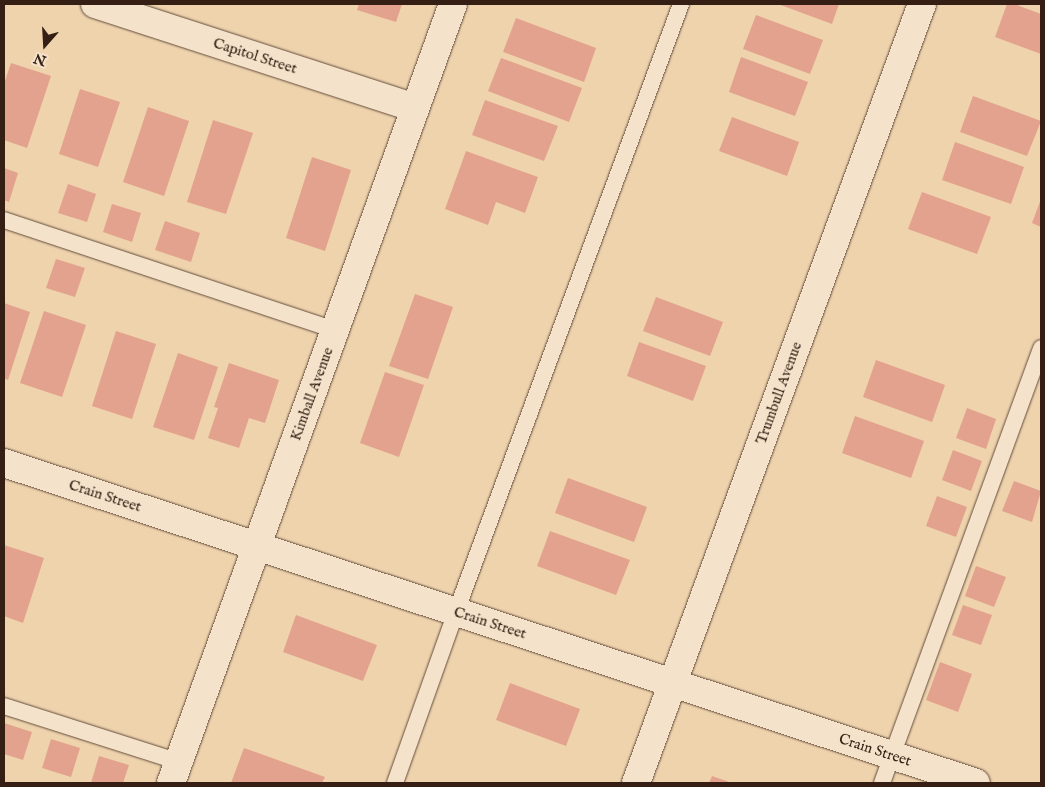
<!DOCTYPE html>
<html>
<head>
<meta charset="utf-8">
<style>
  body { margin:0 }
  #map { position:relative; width:1045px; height:787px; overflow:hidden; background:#eed3ad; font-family:"IM FELL English",serif }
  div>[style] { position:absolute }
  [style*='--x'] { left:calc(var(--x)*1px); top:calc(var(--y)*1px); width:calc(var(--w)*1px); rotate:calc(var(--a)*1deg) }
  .building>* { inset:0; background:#e3a28d }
  .roads { filter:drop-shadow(0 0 1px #634b3a) drop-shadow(0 0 1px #634b3a) }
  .service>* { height:16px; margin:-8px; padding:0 8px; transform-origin:8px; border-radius:8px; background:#f4e2ca }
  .minor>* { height:28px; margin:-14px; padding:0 14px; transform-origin:14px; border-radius:14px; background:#f4e2ca }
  span { translate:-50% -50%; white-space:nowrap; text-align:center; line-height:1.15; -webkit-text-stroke:5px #f4e2ca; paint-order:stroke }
  .street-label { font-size:15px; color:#351e13 }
  .frame { position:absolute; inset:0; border:5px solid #351e13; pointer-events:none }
  .north { position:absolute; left:20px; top:20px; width:50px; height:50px; -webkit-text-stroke:4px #f4e2ca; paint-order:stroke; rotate:199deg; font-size:14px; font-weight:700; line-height:20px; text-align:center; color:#351e13 }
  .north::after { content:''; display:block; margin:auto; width:18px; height:22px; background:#351e13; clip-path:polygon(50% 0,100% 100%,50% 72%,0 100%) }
</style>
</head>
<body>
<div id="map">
  <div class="building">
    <div style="clip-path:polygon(359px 4px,402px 4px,396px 22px,357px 10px)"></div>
    <div style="clip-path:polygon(778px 4px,839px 4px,832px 24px)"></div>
    <div style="clip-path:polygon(1007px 4px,1014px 4px,1041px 14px,1041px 54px,995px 37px)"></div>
    <div style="clip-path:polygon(756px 15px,823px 40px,810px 74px,743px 49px)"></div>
    <div style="clip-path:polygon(516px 18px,596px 48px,584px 82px,503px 52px)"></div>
    <div style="clip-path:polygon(741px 57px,808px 82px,795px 116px,729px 92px)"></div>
    <div style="clip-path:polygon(501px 58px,582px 88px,569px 122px,488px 91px)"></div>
    <div style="clip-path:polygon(11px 63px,51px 76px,27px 148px,4px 140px,4px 84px)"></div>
    <div style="clip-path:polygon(80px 89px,120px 102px,98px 167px,59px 154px)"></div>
    <div style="clip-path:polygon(973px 96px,1041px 121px,1027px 156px,960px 132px)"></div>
    <div style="clip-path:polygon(485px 100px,558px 126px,544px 161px,472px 135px)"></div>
    <div style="clip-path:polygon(148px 107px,189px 121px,164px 196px,123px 182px)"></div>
    <div style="clip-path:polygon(732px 117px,799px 142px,787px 176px,719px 151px)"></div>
    <div style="clip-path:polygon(213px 120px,253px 133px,226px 214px,187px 202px)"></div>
    <div style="clip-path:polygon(955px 142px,1024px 167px,1011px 204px,942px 180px)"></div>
    <div style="clip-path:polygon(466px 151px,538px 177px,525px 213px,496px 202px,488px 225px,445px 209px)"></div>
    <div style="clip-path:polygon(312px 157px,351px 170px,325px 251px,286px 238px)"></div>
    <div style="clip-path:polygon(4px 168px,18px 173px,9px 202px,4px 200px)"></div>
    <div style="clip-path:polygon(68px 184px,96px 194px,87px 222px,58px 213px)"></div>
    <div style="clip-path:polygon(922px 192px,991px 217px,977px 254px,908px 229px)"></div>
    <div style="clip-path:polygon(1041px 199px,1041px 227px,1032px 223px)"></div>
    <div style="clip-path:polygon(112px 204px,141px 213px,132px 242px,103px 232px)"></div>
    <div style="clip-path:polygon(165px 221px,200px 233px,191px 262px,155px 250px)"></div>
    <div style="clip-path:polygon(56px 259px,85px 268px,75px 297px,46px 288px)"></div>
    <div style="clip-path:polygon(415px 294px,453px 307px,428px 379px,389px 366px)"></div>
    <div style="clip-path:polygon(656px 297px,723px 322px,710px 356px,643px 331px)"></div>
    <div style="clip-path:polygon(4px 303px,30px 312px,8px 380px,4px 378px)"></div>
    <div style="clip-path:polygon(44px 311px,86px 325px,62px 397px,20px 383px)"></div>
    <div style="clip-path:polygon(116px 331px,156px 344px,132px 419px,92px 406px)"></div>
    <div style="clip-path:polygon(639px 342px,706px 366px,693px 401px,627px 376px)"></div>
    <div style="clip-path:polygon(178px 353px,218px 367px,194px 440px,153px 427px)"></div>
    <div style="clip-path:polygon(876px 360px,945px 385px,932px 422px,863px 397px)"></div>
    <div style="clip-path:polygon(229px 363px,279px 380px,265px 423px,249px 418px,239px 448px,208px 438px,218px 408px,214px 407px)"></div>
    <div style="clip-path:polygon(385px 372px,424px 385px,399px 457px,360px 443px)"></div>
    <div style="clip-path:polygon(967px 408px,996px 419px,986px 449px,956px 438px)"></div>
    <div style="clip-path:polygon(855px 416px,924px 441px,911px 478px,842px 453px)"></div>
    <div style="clip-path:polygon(953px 450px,982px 461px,971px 491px,942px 480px)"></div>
    <div style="clip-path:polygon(568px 478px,647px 507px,634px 542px,555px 513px)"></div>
    <div style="clip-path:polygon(1014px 481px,1041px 491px,1032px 522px,1002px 511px)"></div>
    <div style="clip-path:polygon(937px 496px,967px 507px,956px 537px,926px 526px)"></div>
    <div style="clip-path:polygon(550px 531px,630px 560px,616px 595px,537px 566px)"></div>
    <div style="clip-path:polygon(4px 545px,44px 558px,23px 623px,4px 616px)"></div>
    <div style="clip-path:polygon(976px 566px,1006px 577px,994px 607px,965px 596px)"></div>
    <div style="clip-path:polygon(963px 605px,992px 615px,981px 645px,952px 635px)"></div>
    <div style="clip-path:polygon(296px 615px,377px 645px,363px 681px,283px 652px)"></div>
    <div style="clip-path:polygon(940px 662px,972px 674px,958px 712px,926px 700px)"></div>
    <div style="clip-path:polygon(510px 683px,580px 709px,566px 746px,496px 720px)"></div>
    <div style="clip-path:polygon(4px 723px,32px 732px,23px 760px,4px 754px)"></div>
    <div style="clip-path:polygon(51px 739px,80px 748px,71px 777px,42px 768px)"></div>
    <div style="clip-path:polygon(244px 748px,325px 777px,322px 783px,231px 783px)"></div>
    <div style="clip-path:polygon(99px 756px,129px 765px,123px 783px,91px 783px)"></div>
    <div style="clip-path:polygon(712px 776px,732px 783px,709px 783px)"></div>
  </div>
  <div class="roads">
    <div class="service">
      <div style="--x:4;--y:220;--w:349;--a:18.4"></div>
      <div style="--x:4;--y:706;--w:184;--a:17.7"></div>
      <div style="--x:395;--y:783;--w:182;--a:-70.4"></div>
      <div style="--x:456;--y:612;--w:648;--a:-69.69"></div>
      <div style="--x:882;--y:783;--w:463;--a:-69.9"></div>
    </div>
    <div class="minor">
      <div style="--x:95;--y:4;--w:336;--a:18"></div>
      <div style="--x:4;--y:463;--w:1023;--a:18.22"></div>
      <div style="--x:171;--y:783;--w:828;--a:-70.1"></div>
      <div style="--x:636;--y:783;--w:830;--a:-69.84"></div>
    </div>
  </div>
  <div class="street-label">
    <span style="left:255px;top:56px;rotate:18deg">Capitol Street</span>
    <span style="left:779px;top:393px;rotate:-70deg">Trumbull Avenue</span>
    <span style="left:312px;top:394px;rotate:-70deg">Kimball Avenue</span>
    <span style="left:105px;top:496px;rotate:18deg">Crain Street</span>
    <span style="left:490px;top:623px;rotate:18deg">Crain Street</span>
    <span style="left:875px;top:750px;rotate:18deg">Crain Street</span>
  </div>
  <div class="frame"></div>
  <div class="north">N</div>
</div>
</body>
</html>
